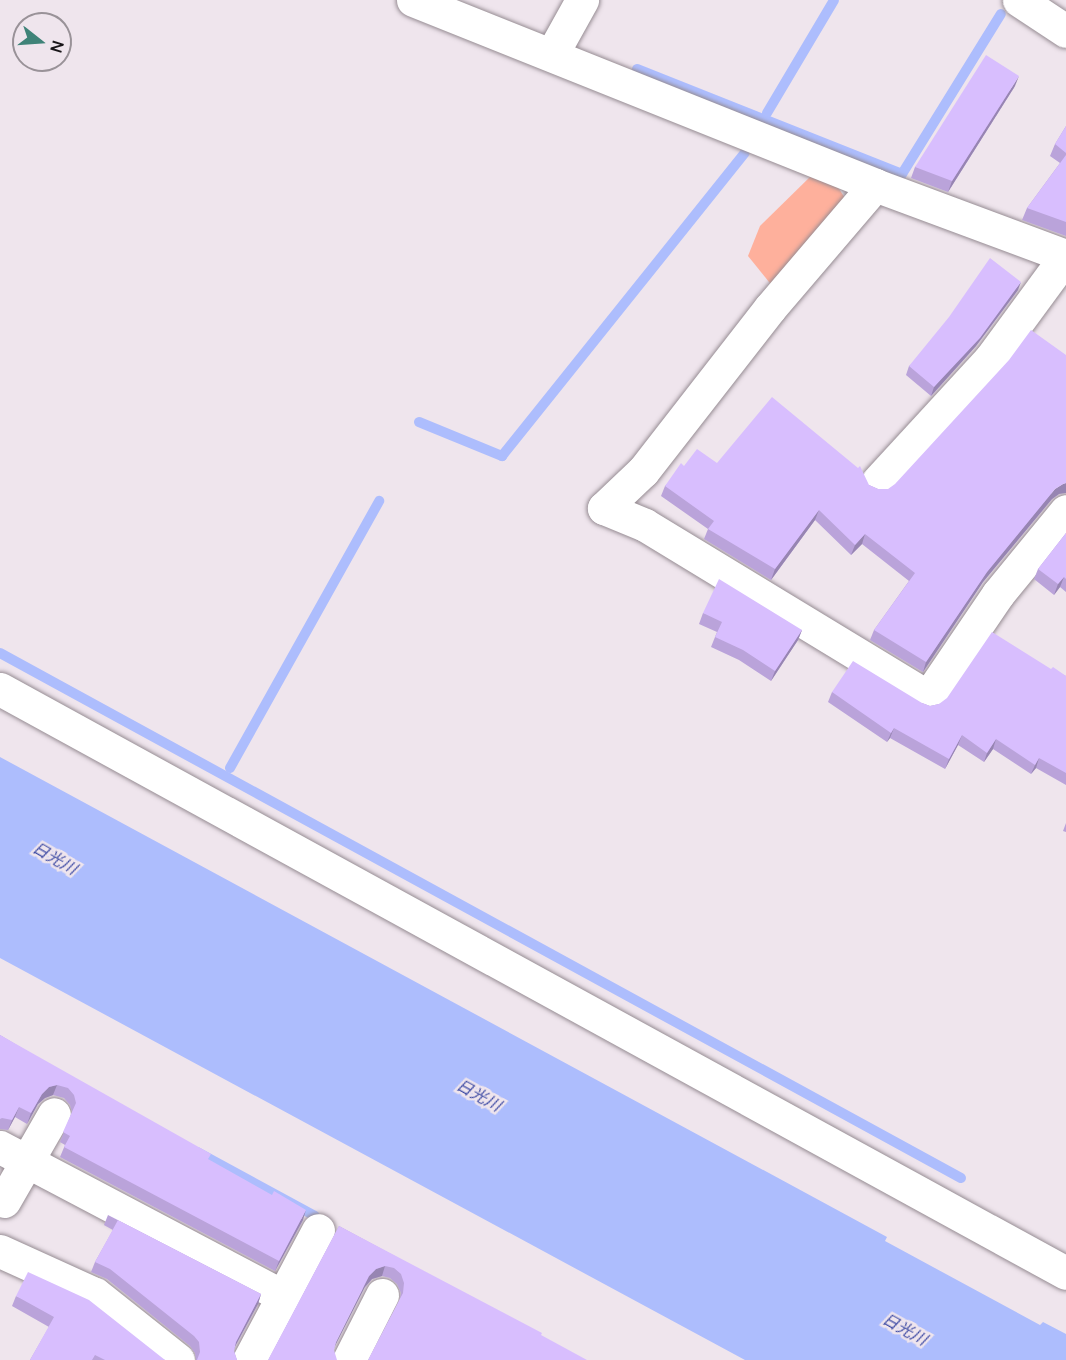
<!DOCTYPE html>
<html>
<head>
<meta charset="utf-8">
<style>
  body { margin:0 }
  #map { position:relative; width:1066px; height:1360px; overflow:hidden; background:#efe5ed; font-family:Manrope,"Noto Sans JP",sans-serif }
  div>[style] { position:absolute }
  [style*='--x'] { left:calc(var(--x)*1px); top:calc(var(--y)*1px); width:calc(var(--w)*1px); rotate:calc(var(--a)*1deg) }
  .green>* { inset:0; background:#feb09c }
  .water>* { inset:0; background:#adbdfd }
  .stream>* { height:10px; margin:-5px; padding:0 5px; transform-origin:5px; border-radius:5px; background:#adbdfd }
  .roads { filter:drop-shadow(0 0 2px #968c93) drop-shadow(0 0 2px #968c93) }
  .minor>* { height:33px; margin:-16.5px; padding:0 16.5px; transform-origin:16.5px; border-radius:16.5px; background:#fff }
  .wall>* { inset:0; background:#baa3da }
  .shaded-wall>* { inset:0; background:#9785b2 }
  .building>* { inset:0; background:#d8befe }
  span { translate:-50% -50%; white-space:nowrap; text-align:center; line-height:1.15; -webkit-text-stroke:5px #efe5ed; paint-order:stroke }
  .water-label { font-size:16px; color:#3c49a3; font-style:italic }
  .north { position:absolute; left:12px; top:12px; width:60px; height:60px; box-sizing:border-box; background:#efe5ed; border:2px solid #999298; border-radius:50%; rotate:107deg; font-size:16px; font-weight:700; line-height:24px; text-align:center; color:#181518 }
  .north::after { content:''; display:block; margin:auto; width:21px; height:27px; background:#3f8378; clip-path:polygon(50% 0,100% 100%,50% 72%,0 100%) }
</style>
</head>
<body>
<div id="map">
  <div class="green">
    <div style="clip-path:polygon(812px 175px,836px 184px,848px 203px,773px 287px,748px 256px,760px 226px)"></div>
  </div>
  <div class="water">
    <div style="clip-path:polygon(0 757px,887px 1237px,885px 1241px,1040px 1325px,1043px 1322px,1066px 1334px,1066px 1360px,745px 1360px,0 958px)"></div>
  </div>
  <div class="stream">
    <div style="--x:637;--y:69;--w:285;--a:21.6"></div>
    <div style="--x:902;--y:174;--w:188;--a:-58.3"></div>
    <div style="--x:767;--y:113;--w:131;--a:-59.3"></div>
    <div style="--x:419;--y:422;--w:90;--a:22.3"></div>
    <div style="--x:502;--y:456;--w:388;--a:-51.3"></div>
    <div style="--x:0;--y:653;--w:1095;--a:28.65"></div>
    <div style="--x:230;--y:768;--w:306;--a:-60.8"></div>
    <div style="--x:197;--y:1152;--w:134;--a:28.5"></div>
  </div>
  <div class="roads">
    <div class="minor">
      <div style="--x:413;--y:0;--w:498;--a:21.8"></div>
      <div style="--x:875;--y:185;--w:204;--a:20.4"></div>
      <div style="--x:1019;--y:0;--w:56;--a:33.4"></div>
      <div style="--x:552;--y:54;--w:62;--a:-60.9"></div>
      <div style="--x:875;--y:185;--w:162;--a:130.5"></div>
      <div style="--x:770;--y:308;--w:207;--a:127.9"></div>
      <div style="--x:643;--y:471;--w:54;--a:136.5"></div>
      <div style="--x:604;--y:508;--w:44;--a:22.5"></div>
      <div style="--x:645;--y:525;--w:331;--a:31.3"></div>
      <div style="--x:928;--y:697;--w:125;--a:-55.8"></div>
      <div style="--x:998;--y:594;--w:107;--a:-50.7"></div>
      <div style="--x:878;--y:481;--w:167;--a:-47.4"></div>
      <div style="--x:991;--y:358;--w:127;--a:-53.7"></div>
      <div style="--x:0;--y:689;--w:1215;--a:28.72"></div>
      <div style="--x:0;--y:1147;--w:320;--a:27.8"></div>
      <div style="--x:4;--y:1201;--w:100;--a:-60.1"></div>
      <div style="--x:0;--y:1251;--w:104;--a:24.4"></div>
      <div style="--x:95;--y:1294;--w:106;--a:38.5"></div>
      <div style="--x:249;--y:1360;--w:147;--a:-62"></div>
      <div style="--x:349;--y:1360;--w:73;--a:-63.1"></div>
    </div>
  </div>
  <div class="wall">
    <div style="clip-path:polygon(1015px 86px,948px 192px,911px 178px,915px 167px)"></div>
    <div style="clip-path:polygon(1066px 126px,1066px 236px,1022px 220px,1027px 208px,1060px 163px,1050px 156px,1055px 144px)"></div>
    <div style="clip-path:polygon(1018px 290px,976px 346px,931px 396px,906px 375px,909px 366px)"></div>
    <div style="clip-path:polygon(717px 463px,869px 485px,878px 489px,1059px 494px,1052px 499px,983px 582px,923px 672px,870px 640px,874px 630px,909px 581px,862px 544px,851px 555px,815px 520px,771px 580px,704px 539px,708px 529px,661px 496px,665px 486px,684px 466px)"></div>
    <div style="clip-path:polygon(1066px 533px,1066px 592px,1060px 587px,1054px 595px,1034px 579px,1038px 569px)"></div>
    <div style="clip-path:polygon(703px 613px,802px 630px,798px 640px,771px 681px,739px 660px,711px 647px,717px 632px,699px 624px)"></div>
    <div style="clip-path:polygon(1051px 669px,1066px 676px,1066px 785px,1036px 768px,1031px 774px,993px 749px,984px 762px,958px 745px,945px 769px,890px 738px,887px 742px,828px 702px,832px 692px,922px 703px,930px 706px,939px 704px)"></div>
    <div style="clip-path:polygon(1066px 823px,1066px 832px,1063px 831px)"></div>
    <div style="clip-path:polygon(0 1035px,209px 1160px,303px 1220px,275px 1271px,60px 1157px,65px 1145px,60px 1142px,72px 1112px,70px 1105px,64px 1098px,53px 1095px,45px 1098px,38px 1104px,27px 1124px,15px 1117px,8px 1130px,0 1129px)"></div>
    <div style="clip-path:polygon(108px 1215px,261px 1294px,258px 1304px,235px 1347px,234px 1351px,237px 1360px,196px 1360px,195px 1353px,190px 1346px,107px 1279px,91px 1272px,95px 1262px,113px 1230px,104px 1225px)"></div>
    <div style="clip-path:polygon(339px 1226px,541px 1335px,400px 1298px,401px 1293px,397px 1284px,390px 1278px,382px 1276px,372px 1279px,365px 1287px,269px 1359px)"></div>
    <div style="clip-path:polygon(16px 1296px,165px 1360px,30px 1360px,49px 1327px,12px 1306px)"></div>
  </div>
  <div class="shaded-wall">
    <div style="clip-path:polygon(1019px 76px,1015px 86px,948px 192px,952px 181px)"></div>
    <div style="clip-path:polygon(1021px 282px,1018px 290px,976px 346px,931px 396px,934px 387px)"></div>
    <div style="clip-path:polygon(1066px 483px,1066px 493px,1059px 494px,1052px 499px,983px 582px,923px 672px,926px 662px,987px 572px,1055px 489px,1063px 484px)"></div>
    <div style="clip-path:polygon(819px 510px,815px 520px,771px 580px,775px 569px)"></div>
    <div style="clip-path:polygon(865px 534px,862px 544px,851px 555px,855px 545px)"></div>
    <div style="clip-path:polygon(1064px 577px,1060px 587px,1054px 595px,1058px 584px)"></div>
    <div style="clip-path:polygon(802px 630px,798px 640px,771px 681px,775px 671px)"></div>
    <div style="clip-path:polygon(894px 728px,890px 738px,887px 742px,891px 733px)"></div>
    <div style="clip-path:polygon(962px 735px,958px 745px,945px 769px,949px 759px)"></div>
    <div style="clip-path:polygon(996px 739px,993px 749px,984px 762px,987px 753px)"></div>
    <div style="clip-path:polygon(1039px 758px,1036px 768px,1031px 774px,1035px 765px)"></div>
    <div style="clip-path:polygon(57px 1085px,53px 1095px,45px 1098px,38px 1104px,27px 1124px,31px 1113px,42px 1094px,49px 1087px)"></div>
    <div style="clip-path:polygon(19px 1107px,15px 1117px,8px 1130px,12px 1120px)"></div>
    <div style="clip-path:polygon(306px 1210px,303px 1220px,275px 1271px,279px 1261px)"></div>
    <div style="clip-path:polygon(385px 1266px,382px 1276px,372px 1279px,365px 1287px,332px 1352px,336px 1342px,369px 1276px,376px 1269px)"></div>
    <div style="clip-path:polygon(261px 1294px,258px 1304px,232px 1352px,236px 1342px)"></div>
  </div>
  <div class="building">
    <div style="clip-path:polygon(986px 55px,1019px 76px,952px 181px,915px 167px)"></div>
    <div style="clip-path:polygon(1066px 126px,1066px 153px,1055px 144px)"></div>
    <div style="clip-path:polygon(1066px 155px,1066px 222px,1027px 208px)"></div>
    <div style="clip-path:polygon(990px 258px,1021px 282px,980px 338px,934px 387px,909px 366px,949px 317px)"></div>
    <div style="clip-path:polygon(1031px 330px,1066px 355px,1066px 483px,1063px 484px,1055px 489px,987px 572px,926px 662px,874px 630px,915px 573px,865px 534px,855px 545px,819px 510px,775px 569px,708px 529px,714px 521px,665px 486px,681px 463px,684px 466px,697px 449px,717px 463px,772px 397px,858px 468px,860px 466px,869px 485px,878px 489px,888px 489px,895px 484px,1009px 360px)"></div>
    <div style="clip-path:polygon(1066px 533px,1066px 579px,1064px 577px,1058px 584px,1038px 569px)"></div>
    <div style="clip-path:polygon(719px 579px,802px 630px,775px 671px,743px 650px,715px 637px,722px 622px,703px 613px)"></div>
    <div style="clip-path:polygon(992px 632px,1051px 669px,1053px 667px,1066px 676px,1066px 773px,1039px 758px,1035px 765px,996px 739px,987px 753px,962px 735px,949px 759px,894px 728px,891px 733px,832px 692px,853px 661px,922px 703px,930px 706px,939px 704px,947px 698px)"></div>
    <div style="clip-path:polygon(0 1035px,211px 1154px,208px 1159px,272px 1195px,274px 1191px,306px 1210px,279px 1261px,64px 1147px,70px 1136px,63px 1132px,76px 1103px,74px 1095px,68px 1088px,57px 1085px,49px 1087px,42px 1094px,31px 1113px,19px 1107px,12px 1120px,2px 1118px,0 1119px)"></div>
    <div style="clip-path:polygon(108px 1215px,261px 1294px,236px 1342px,234px 1351px,237px 1360px,197px 1360px,200px 1352px,199px 1342px,194px 1336px,110px 1269px,95px 1262px,118px 1220px)"></div>
    <div style="clip-path:polygon(339px 1226px,542px 1333px,541px 1335px,587px 1360px,368px 1360px,403px 1293px,404px 1283px,401px 1274px,394px 1268px,385px 1266px,376px 1269px,369px 1276px,336px 1342px,334px 1350px,337px 1360px,268px 1360px)"></div>
    <div style="clip-path:polygon(28px 1272px,89px 1300px,165px 1360px,105px 1360px,95px 1355px,92px 1360px,30px 1360px,54px 1317px,16px 1296px)"></div>
  </div>
  <div class="water-label">
    <span style="left:55px;top:858px;rotate:30deg">日光川</span>
    <span style="left:479px;top:1095px;rotate:29deg">日光川</span>
    <span style="left:905px;top:1329px;rotate:29deg">日光川</span>
  </div>
  <div class="north">N</div>
</div>
</body>
</html>
